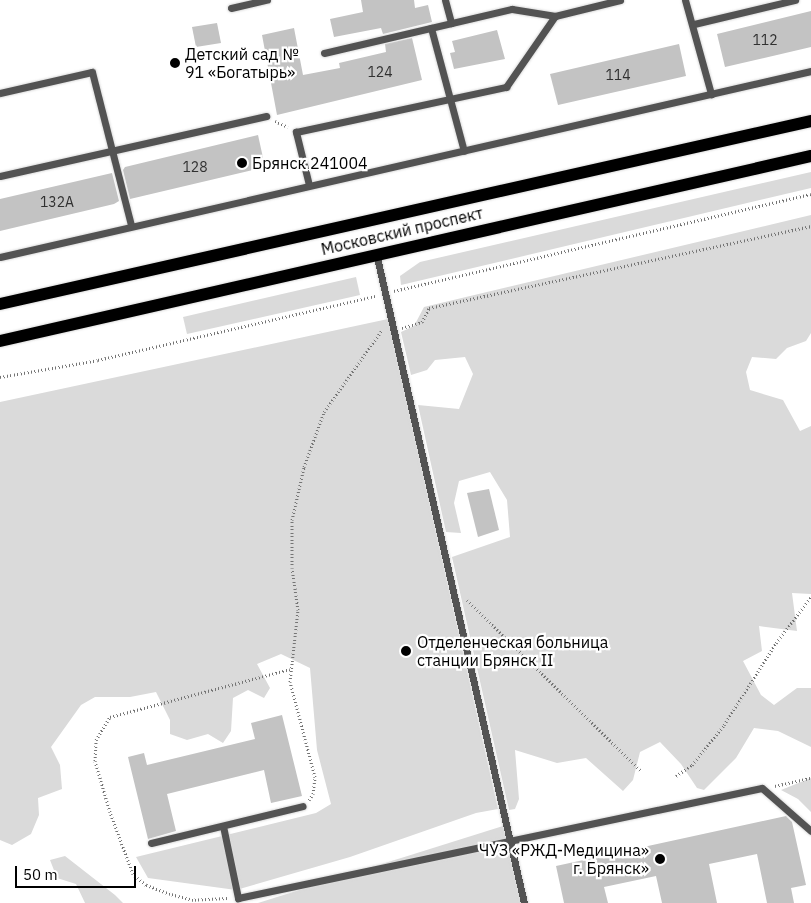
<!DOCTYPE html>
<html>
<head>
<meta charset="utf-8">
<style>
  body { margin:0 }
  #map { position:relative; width:811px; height:903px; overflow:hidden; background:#fff; font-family:"IBM Plex Sans",sans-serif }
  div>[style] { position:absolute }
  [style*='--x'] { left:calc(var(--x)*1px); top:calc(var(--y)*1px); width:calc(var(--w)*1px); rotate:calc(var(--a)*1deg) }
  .green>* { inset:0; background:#dadada }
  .building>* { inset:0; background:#c3c3c3 }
  .path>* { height:3px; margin-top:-1.5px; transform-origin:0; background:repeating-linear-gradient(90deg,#757575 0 1px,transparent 0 3.5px) }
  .roads { filter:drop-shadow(0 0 1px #dbdbdb) drop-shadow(0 0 1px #dbdbdb) }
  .service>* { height:7px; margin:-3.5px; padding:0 3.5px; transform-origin:3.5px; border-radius:3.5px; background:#535353 }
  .primary>* { height:12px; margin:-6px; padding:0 6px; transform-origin:6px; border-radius:6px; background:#000 }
  .dots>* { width:14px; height:14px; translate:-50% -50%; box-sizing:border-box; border:2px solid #fff; border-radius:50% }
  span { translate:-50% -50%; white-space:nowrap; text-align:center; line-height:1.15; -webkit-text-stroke:4.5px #fff; paint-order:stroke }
  .number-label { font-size:14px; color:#313131 }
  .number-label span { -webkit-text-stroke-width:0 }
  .poi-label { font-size:16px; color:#000 }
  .left { translate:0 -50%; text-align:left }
  .right { translate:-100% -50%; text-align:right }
  .street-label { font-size:16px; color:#000 }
  .scale { position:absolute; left:15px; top:866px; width:121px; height:22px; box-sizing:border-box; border:2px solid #000; border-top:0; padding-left:6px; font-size:15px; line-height:18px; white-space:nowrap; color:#000; -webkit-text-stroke:4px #fff; paint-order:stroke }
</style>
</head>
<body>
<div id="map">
  <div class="green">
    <div style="clip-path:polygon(811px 172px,811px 188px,401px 285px,400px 276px,420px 262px)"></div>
    <div style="clip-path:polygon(811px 215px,811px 333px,806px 341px,787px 348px,776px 359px,752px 357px,746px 372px,750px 390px,783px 400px,800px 431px,811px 426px,811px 594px,792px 593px,797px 631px,759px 626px,762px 651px,743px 661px,761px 695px,774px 705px,797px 688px,811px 688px,811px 747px,778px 731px,754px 728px,736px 758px,704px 790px,697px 788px,681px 764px,660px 742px,640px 752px,633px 780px,623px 791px,586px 758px,557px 763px,515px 750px,519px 799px,515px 809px,509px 810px,452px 557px,510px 537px,507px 500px,490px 472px,459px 481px,454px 503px,461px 533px,446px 532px,418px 405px,459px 409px,473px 374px,465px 357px,435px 360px,427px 370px,411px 375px,401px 332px,414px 326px,424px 307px)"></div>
    <div style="clip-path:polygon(356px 277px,360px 295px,187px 334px,183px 317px)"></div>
    <div style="clip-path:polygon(388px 319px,498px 809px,476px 813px,350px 857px,236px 890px,148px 878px,136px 857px,316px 813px,331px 804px,317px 750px,310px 668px,281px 654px,257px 664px,270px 688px,264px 698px,248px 690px,233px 698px,231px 731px,223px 743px,208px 734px,187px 740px,170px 734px,170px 720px,156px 692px,130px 697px,95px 697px,81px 705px,51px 747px,60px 765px,62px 789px,38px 798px,39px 815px,31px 834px,12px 845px,0 840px,0 402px)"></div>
    <div style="clip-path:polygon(811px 778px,811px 812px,798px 799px,781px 790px)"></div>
    <div style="clip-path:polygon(503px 826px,521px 903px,258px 903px)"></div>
    <div style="clip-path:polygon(65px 856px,115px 895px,123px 903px,85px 903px,76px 884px,57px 878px,50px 860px)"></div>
  </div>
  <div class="building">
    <div style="clip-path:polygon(361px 0,414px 0,415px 8px,428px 5px,432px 22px,383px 34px,381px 28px,334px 37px,330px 19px,363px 12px)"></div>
    <div style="clip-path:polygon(811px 11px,811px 47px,725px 67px,717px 34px)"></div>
    <div style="clip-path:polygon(217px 23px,221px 43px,196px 47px,192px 27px)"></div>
    <div style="clip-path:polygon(294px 28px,303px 75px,340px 68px,339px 63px,386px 52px,385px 44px,412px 38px,422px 80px,277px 115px,262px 35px)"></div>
    <div style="clip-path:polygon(497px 30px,505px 59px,454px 69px,450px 53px,455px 52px,452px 41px)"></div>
    <div style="clip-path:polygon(679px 44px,686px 76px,558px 105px,550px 74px)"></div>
    <div style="clip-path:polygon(258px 135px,265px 167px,130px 199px,123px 170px,125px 167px)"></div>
    <div style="clip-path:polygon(112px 173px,119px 201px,114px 204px,0 231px,0 199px)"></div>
    <div style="clip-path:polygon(489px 489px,499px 530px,478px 537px,467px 493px)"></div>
    <div style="clip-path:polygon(282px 715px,302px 796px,271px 803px,264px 770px,167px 794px,176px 831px,148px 839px,128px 757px,144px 753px,147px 765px,255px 739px,251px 723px)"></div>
    <div style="clip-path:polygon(786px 816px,792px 822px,806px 885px,791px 888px,794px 903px,767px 903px,757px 854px,709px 864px,717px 903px,662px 903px,656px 876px,604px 887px,608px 903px,564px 903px,556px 866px)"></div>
  </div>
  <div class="path">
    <div style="--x:275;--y:121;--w:14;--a:25"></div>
    <div style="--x:394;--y:291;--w:428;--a:-13.1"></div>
    <div style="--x:402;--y:328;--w:21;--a:-17"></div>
    <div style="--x:422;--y:322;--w:16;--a:-63"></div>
    <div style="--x:429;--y:308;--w:391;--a:-12.1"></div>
    <div style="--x:0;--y:377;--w:99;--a:-9.8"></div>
    <div style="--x:98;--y:360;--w:285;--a:-13"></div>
    <div style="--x:467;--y:600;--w:244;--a:44.5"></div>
    <div style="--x:676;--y:776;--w:19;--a:-35"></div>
    <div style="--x:692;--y:765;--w:51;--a:-51.3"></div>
    <div style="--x:724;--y:725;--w:97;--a:-57.6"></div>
    <div style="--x:776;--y:643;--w:58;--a:-52.7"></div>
    <div style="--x:775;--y:786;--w:37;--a:-13"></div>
    <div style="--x:309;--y:800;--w:7;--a:-56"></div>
    <div style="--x:313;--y:794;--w:17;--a:-83"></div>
    <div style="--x:315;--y:777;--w:98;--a:-104.7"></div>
    <div style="--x:290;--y:682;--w:72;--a:-83.7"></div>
    <div style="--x:298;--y:610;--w:42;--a:-98.1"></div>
    <div style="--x:292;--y:568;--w:48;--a:-90"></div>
    <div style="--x:292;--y:520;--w:54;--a:-77.2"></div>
    <div style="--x:304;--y:467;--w:59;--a:-70"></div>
    <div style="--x:324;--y:412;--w:100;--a:-54.7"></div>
    <div style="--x:227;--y:898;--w:34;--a:177"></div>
    <div style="--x:193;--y:900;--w:24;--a:-165"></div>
    <div style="--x:170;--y:894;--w:26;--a:-159"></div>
    <div style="--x:146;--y:885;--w:17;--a:-140"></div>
    <div style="--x:133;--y:874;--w:66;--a:-110.4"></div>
    <div style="--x:110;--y:812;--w:53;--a:-106.4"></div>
    <div style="--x:95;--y:761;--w:21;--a:-87"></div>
    <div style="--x:96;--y:740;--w:27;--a:-59"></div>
    <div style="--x:110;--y:717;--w:186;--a:-14.9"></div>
  </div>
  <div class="roads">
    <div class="service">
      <div style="--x:445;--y:0;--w:24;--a:75"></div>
      <div style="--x:685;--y:0;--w:98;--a:74.5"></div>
      <div style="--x:231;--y:8;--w:37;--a:-13"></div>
      <div style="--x:694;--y:24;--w:104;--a:-13.4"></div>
      <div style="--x:431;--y:28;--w:127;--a:75"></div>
      <div style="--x:324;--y:53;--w:193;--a:-13.2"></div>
      <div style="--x:512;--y:9;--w:44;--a:9.2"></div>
      <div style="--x:0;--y:93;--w:94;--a:-12.9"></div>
      <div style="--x:92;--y:72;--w:158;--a:75.7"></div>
      <div style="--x:0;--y:176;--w:273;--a:-12.7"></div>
      <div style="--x:309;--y:185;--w:55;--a:-103.8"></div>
      <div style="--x:296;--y:132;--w:215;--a:-12.1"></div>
      <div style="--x:506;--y:87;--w:86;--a:-55.4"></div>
      <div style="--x:555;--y:16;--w:67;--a:-13.8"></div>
      <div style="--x:376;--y:253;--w:667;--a:77.17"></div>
      <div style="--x:0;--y:257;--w:832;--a:-12.92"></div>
      <div style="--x:223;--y:826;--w:74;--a:78.2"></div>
      <div style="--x:238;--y:898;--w:535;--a:-11.86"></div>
      <div style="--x:762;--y:788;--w:65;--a:41.3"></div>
      <div style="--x:151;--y:843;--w:156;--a:-13.7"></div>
    </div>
    <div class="primary">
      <div style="--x:0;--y:304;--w:831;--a:-12.72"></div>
      <div style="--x:0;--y:341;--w:832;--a:-12.85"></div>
    </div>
  </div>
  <div class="dots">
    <div style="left:175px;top:63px;background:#000"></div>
    <div style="left:242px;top:163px;background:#000"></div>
    <div style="left:406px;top:651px;background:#000"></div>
    <div style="left:660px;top:859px;background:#000"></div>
  </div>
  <div class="number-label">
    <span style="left:765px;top:40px">112</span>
    <span style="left:380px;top:72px">124</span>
    <span style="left:618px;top:75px">114</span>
    <span style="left:195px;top:167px">128</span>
    <span style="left:57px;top:202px">132А</span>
  </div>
  <div class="poi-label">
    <span class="left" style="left:185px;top:63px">Детский сад №<br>91 «Богатырь»</span>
    <span class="left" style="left:252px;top:163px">Брянск 241004</span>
    <span class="left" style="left:417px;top:651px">Отделенческая больница<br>станции Брянск II</span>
    <span class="right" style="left:649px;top:859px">ЧУЗ «РЖД-Медицина»<br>г. Брянск»</span>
  </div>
  <div class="street-label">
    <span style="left:402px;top:231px;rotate:-13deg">Московский проспект</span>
  </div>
  <div class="scale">50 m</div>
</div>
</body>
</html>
